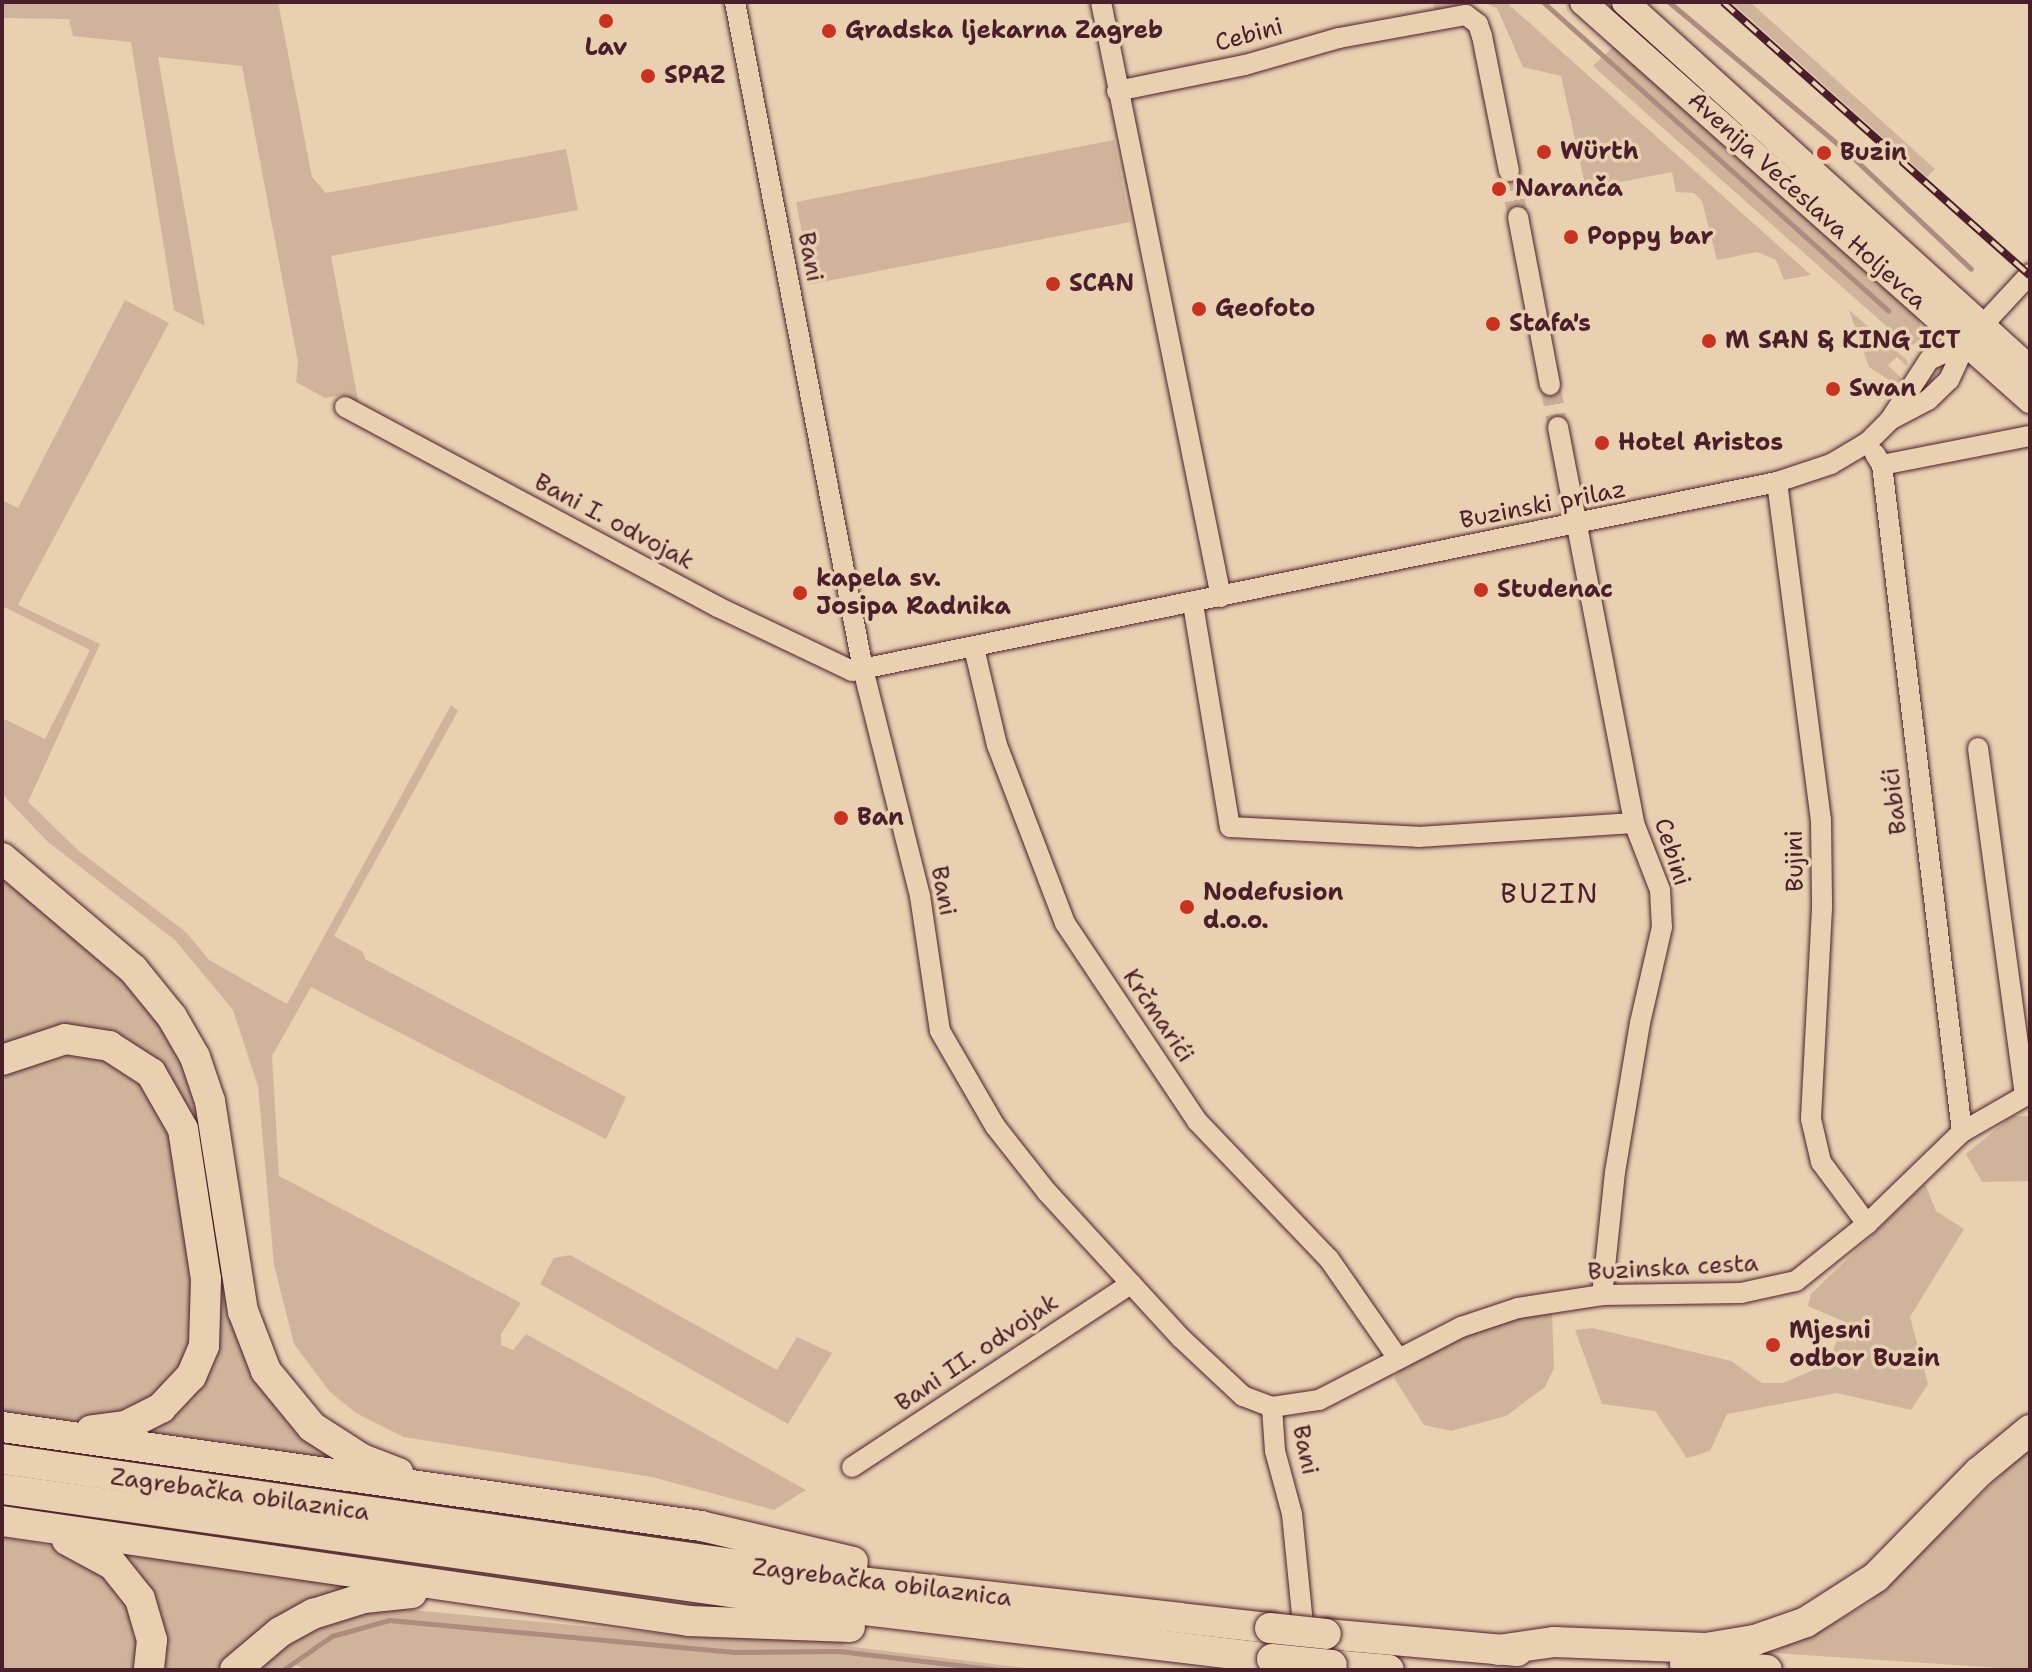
<!DOCTYPE html>
<html>
<head>
<meta charset="utf-8">
<style>
  body { margin:0 }
  #map { position:relative; width:2032px; height:1672px; overflow:hidden; background:#e8d0b1; font-family:"Shantell Sans",sans-serif }
  div>[style] { position:absolute }
  [style*='--x'] { left:calc(var(--x)*1px); top:calc(var(--y)*1px); width:calc(var(--w)*1px); rotate:calc(var(--a)*1deg) }
  .green>* { inset:0; background:#cfb49b }
  .stream>* { height:5px; margin:-2.5px; padding:0 2.5px; transform-origin:2.5px; border-radius:2.5px; background:#ac8c7e }
  .minor-tunnel>* { height:20px; margin-top:-10px; transform-origin:0; background:repeating-linear-gradient(90deg,#c8ad96 0 20px,transparent 0 30px) }
  .roads { filter:drop-shadow(0 0 2px #4a1f2b) drop-shadow(0 0 2px #4a1f2b) }
  .minor>* { height:20px; margin:-10px; padding:0 10px; transform-origin:10px; border-radius:10px; background:#e8d0b1 }
  .major>* { height:26px; margin:-13px; padding:0 13px; transform-origin:13px; border-radius:13px; background:#e8d0b1 }
  .highway>* { height:30px; margin:-15px; padding:0 15px; transform-origin:15px; border-radius:15px; background:#e8d0b1 }
  .rail>* { height:8px; margin-top:-4px; transform-origin:0; background:repeating-linear-gradient(90deg,#e8d0b1 0 15px,#4a1f2b 0 30px); box-sizing:border-box; border-block:2px solid #4a1f2b }
  .bridges { filter:drop-shadow(0 0 2px #4a1f2b) drop-shadow(0 0 2px #4a1f2b) }
  .highway-bridge>* { height:30px; margin:-15px; padding:0 15px; transform-origin:15px; border-radius:15px; background:#e8d0b1 }
  .dots>* { width:22px; height:22px; translate:-50% -50%; box-sizing:border-box; border:4px solid #e8d0b1; border-radius:50% }
  span { translate:-50% -50%; white-space:nowrap; text-align:center; line-height:1.15; -webkit-text-stroke:7px #e8d0b1; paint-order:stroke }
  .poi-label { font-size:24px; color:#4a1f2b; font-weight:700 }
  .left { translate:0 -50%; text-align:left }
  .street-label { font-size:24px; color:#4a1f2b }
  .quarter-label { font-size:28px; color:#4a1f2b; letter-spacing:2px }
  .frame { position:absolute; inset:0; border:4px solid #4a1f2b; pointer-events:none }
</style>
</head>
<body>
<div id="map">
  <div class="green">
    <div style="clip-path:polygon(2px 2px,278px 2px,312px 177px,326px 193px,566px 149px,578px 210px,331px 256px,359px 405px,342px 395px,325px 398px,296px 382px,298px 362px,242px 66px,158px 57px,205px 326px,174px 310px,131px 42px,73px 36px,69px 19px,2px 18px)"></div>
    <div style="clip-path:polygon(1433px 2px,1506px 2px,1811px 275px,1784px 280px,1776px 260px,1757px 252px,1717px 260px,1702px 201px,1694px 193px,1676px 192px,1672px 172px,1595px 187px,1596px 196px,1588px 198px,1561px 76px,1523px 67px,1497px 8px,1482px 2px,1435px 12px)"></div>
    <div style="clip-path:polygon(1731px 2px,1750px 2px,1935px 169px,1927px 177px)"></div>
    <div style="clip-path:polygon(1616px 44px,1919px 317px,1921px 338px,1913px 345px,1902px 340px,1593px 66px)"></div>
    <div style="clip-path:polygon(1114px 140px,1130px 222px,812px 284px,796px 202px)"></div>
    <div style="clip-path:polygon(125px 300px,169px 323px,18px 605px,100px 644px,28px 802px,79px 851px,187px 933px,209px 960px,287px 1004px,451px 705px,458px 711px,334px 936px,363px 952px,365px 959px,626px 1097px,606px 1139px,311px 987px,272px 1056px,279px 1176px,521px 1303px,501px 1334px,501px 1345px,513px 1350px,526px 1334px,806px 1490px,774px 1510px,652px 1477px,404px 1437px,356px 1413px,330px 1392px,294px 1344px,274px 1265px,258px 1086px,233px 1010px,175px 940px,48px 842px,2px 794px,2px 718px,45px 739px,90px 650px,2px 606px,2px 500px,18px 508px)"></div>
    <div style="clip-path:polygon(1849px 310px,1907px 360px,1907px 366px,1897px 357px,1888px 365px,1902px 379px,1895px 384px,1869px 367px)"></div>
    <div style="clip-path:polygon(2px 871px,137px 986px,195px 1081px,240px 1334px,362px 1469px,138px 1437px,191px 1389px,192px 1130px,118px 1040px,2px 1050px)"></div>
    <div style="clip-path:polygon(64px 1047px,132px 1069px,173px 1126px,197px 1288px,192px 1353px,147px 1406px,80px 1423px,2px 1413px,2px 1070px)"></div>
    <div style="clip-path:polygon(2012px 1116px,2030px 1116px,2030px 1181px,1982px 1182px,1966px 1154px)"></div>
    <div style="clip-path:polygon(1925px 1184px,1936px 1211px,1964px 1229px,1910px 1317px,1928px 1384px,1911px 1410px,1837px 1393px,1727px 1414px,1710px 1451px,1687px 1458px,1655px 1411px,1602px 1404px,1575px 1330px,1593px 1328px,1731px 1361px,1762px 1383px,1783px 1383px,1827px 1364px,1845px 1322px,1808px 1306px,1811px 1294px)"></div>
    <div style="clip-path:polygon(570px 1255px,777px 1370px,797px 1337px,832px 1353px,788px 1424px,540px 1284px,554px 1258px)"></div>
    <div style="clip-path:polygon(1552px 1313px,1554px 1368px,1545px 1387px,1506px 1416px,1451px 1431px,1424px 1425px,1394px 1378px,1404px 1365px,1500px 1319px)"></div>
    <div style="clip-path:polygon(2030px 1447px,2030px 1670px,1760px 1652px,1813px 1635px,1869px 1603px)"></div>
    <div style="clip-path:polygon(2px 1536px,78px 1552px,132px 1605px,142px 1670px,2px 1670px)"></div>
    <div style="clip-path:polygon(108px 1549px,372px 1588px,223px 1670px,159px 1670px)"></div>
    <div style="clip-path:polygon(381px 1607px,699px 1637px,842px 1641px,845px 1646px,1042px 1670px,309px 1670px,294px 1665px,288px 1670px,252px 1670px,313px 1625px)"></div>
  </div>
  <div class="stream">
    <div style="--x:1543;--y:2;--w:463;--a:41.8"></div>
    <div style="--x:1669;--y:2;--w:233;--a:40.1"></div>
    <div style="--x:1847;--y:152;--w:170;--a:43.3"></div>
    <div style="--x:283;--y:1670;--w:60;--a:-34.8"></div>
    <div style="--x:332;--y:1636;--w:59;--a:-15.7"></div>
    <div style="--x:389;--y:1620;--w:344;--a:5.3"></div>
    <div style="--x:732;--y:1652;--w:107;--a:-0.5"></div>
    <div style="--x:839;--y:1651;--w:161;--a:6.8"></div>
  </div>
  <div class="minor-tunnel">
    <div style="--x:1509;--y:171;--w:47;--a:78.9"></div>
    <div style="--x:1550;--y:385;--w:43;--a:79.2"></div>
  </div>
  <div class="roads">
    <div class="minor">
      <div style="--x:735;--y:2;--w:679;--a:79.14"></div>
      <div style="--x:863;--y:669;--w:234;--a:75.9"></div>
      <div style="--x:920;--y:896;--w:136;--a:81.6"></div>
      <div style="--x:940;--y:1031;--w:110;--a:59.9"></div>
      <div style="--x:995;--y:1126;--w:84;--a:51.8"></div>
      <div style="--x:1047;--y:1192;--w:198;--a:47.5"></div>
      <div style="--x:1181;--y:1338;--w:85;--a:43.1"></div>
      <div style="--x:1243;--y:1396;--w:31;--a:21"></div>
      <div style="--x:1272;--y:1407;--w:48;--a:-8.5"></div>
      <div style="--x:1319;--y:1400;--w:160;--a:-27.2"></div>
      <div style="--x:1461;--y:1327;--w:60;--a:-18.4"></div>
      <div style="--x:1518;--y:1308;--w:85;--a:-8.8"></div>
      <div style="--x:1602;--y:1295;--w:139;--a:-0.8"></div>
      <div style="--x:1741;--y:1293;--w:56;--a:-12.3"></div>
      <div style="--x:1796;--y:1281;--w:91;--a:-38.8"></div>
      <div style="--x:1867;--y:1224;--w:132;--a:-44.1"></div>
      <div style="--x:1962;--y:1132;--w:78;--a:-29.8"></div>
      <div style="--x:1101;--y:2;--w:607;--a:78.6"></div>
      <div style="--x:1117;--y:91;--w:131;--a:-11.5"></div>
      <div style="--x:1245;--y:65;--w:98;--a:-16"></div>
      <div style="--x:1339;--y:38;--w:129;--a:-10.3"></div>
      <div style="--x:1466;--y:15;--w:15;--a:37"></div>
      <div style="--x:1478;--y:24;--w:13;--a:72"></div>
      <div style="--x:1482;--y:36;--w:138;--a:78.7"></div>
      <div style="--x:1518;--y:217;--w:171;--a:79.2"></div>
      <div style="--x:345;--y:407;--w:423;--a:28.2"></div>
      <div style="--x:718;--y:607;--w:148;--a:25.5"></div>
      <div style="--x:852;--y:671;--w:944;--a:-11.55"></div>
      <div style="--x:1777;--y:482;--w:57;--a:-18.4"></div>
      <div style="--x:1831;--y:464;--w:43;--a:-30.7"></div>
      <div style="--x:1868;--y:442;--w:31;--a:-45"></div>
      <div style="--x:1890;--y:420;--w:72;--a:-57"></div>
      <div style="--x:1929;--y:360;--w:41;--a:-24.7"></div>
      <div style="--x:1890;--y:420;--w:43;--a:-27.8"></div>
      <div style="--x:1928;--y:400;--w:29;--a:-44"></div>
      <div style="--x:1949;--y:380;--w:41;--a:-65.3"></div>
      <div style="--x:1966;--y:343;--w:94;--a:-47.2"></div>
      <div style="--x:1558;--y:427;--w:403;--a:79.1"></div>
      <div style="--x:1634;--y:823;--w:72;--a:68.8"></div>
      <div style="--x:1660;--y:890;--w:37;--a:87"></div>
      <div style="--x:1662;--y:927;--w:98;--a:102.9"></div>
      <div style="--x:1640;--y:1023;--w:151;--a:99.5"></div>
      <div style="--x:1615;--y:1172;--w:124;--a:96"></div>
      <div style="--x:1875;--y:454;--w:13;--a:58"></div>
      <div style="--x:1882;--y:465;--w:151;--a:-11.1"></div>
      <div style="--x:1882;--y:465;--w:672;--a:83.16"></div>
      <div style="--x:1777;--y:482;--w:341;--a:82.6"></div>
      <div style="--x:1821;--y:820;--w:88;--a:89.3"></div>
      <div style="--x:1822;--y:908;--w:211;--a:93"></div>
      <div style="--x:1811;--y:1119;--w:44;--a:76.9"></div>
      <div style="--x:1821;--y:1162;--w:77;--a:53.4"></div>
      <div style="--x:1193;--y:604;--w:226;--a:80.6"></div>
      <div style="--x:1230;--y:827;--w:188;--a:3"></div>
      <div style="--x:1418;--y:837;--w:216;--a:-3.7"></div>
      <div style="--x:974;--y:648;--w:100;--a:76.7"></div>
      <div style="--x:997;--y:745;--w:191;--a:69.1"></div>
      <div style="--x:1065;--y:923;--w:238;--a:56.3"></div>
      <div style="--x:1197;--y:1121;--w:191;--a:46.3"></div>
      <div style="--x:1329;--y:1259;--w:119;--a:55.2"></div>
      <div style="--x:1978;--y:748;--w:349;--a:82.3"></div>
      <div style="--x:1272;--y:1407;--w:44;--a:86.1"></div>
      <div style="--x:1275;--y:1451;--w:65;--a:74.9"></div>
      <div style="--x:1292;--y:1514;--w:131;--a:84.3"></div>
      <div style="--x:852;--y:1467;--w:334;--a:-33.3"></div>
    </div>
    <div class="major">
      <div style="--x:1583;--y:2;--w:599;--a:41.68"></div>
      <div style="--x:1625;--y:2;--w:547;--a:42.18"></div>
    </div>
    <div class="highway">
      <div style="--x:2;--y:858;--w:172;--a:40.3"></div>
      <div style="--x:133;--y:969;--w:62;--a:50.9"></div>
      <div style="--x:172;--y:1017;--w:46;--a:60.1"></div>
      <div style="--x:195;--y:1057;--w:46;--a:71.2"></div>
      <div style="--x:210;--y:1101;--w:213;--a:81.1"></div>
      <div style="--x:243;--y:1311;--w:64;--a:69"></div>
      <div style="--x:266;--y:1371;--w:72;--a:50.6"></div>
      <div style="--x:312;--y:1427;--w:59;--a:32.6"></div>
      <div style="--x:362;--y:1459;--w:39;--a:21"></div>
      <div style="--x:2;--y:1060;--w:66;--a:-18.4"></div>
      <div style="--x:65;--y:1039;--w:45;--a:9"></div>
      <div style="--x:109;--y:1046;--w:50;--a:32.7"></div>
      <div style="--x:151;--y:1073;--w:64;--a:60.3"></div>
      <div style="--x:183;--y:1129;--w:152;--a:81.3"></div>
      <div style="--x:206;--y:1279;--w:67;--a:91.7"></div>
      <div style="--x:204;--y:1346;--w:33;--a:113"></div>
      <div style="--x:191;--y:1376;--w:44;--a:133.2"></div>
      <div style="--x:161;--y:1408;--w:39;--a:153"></div>
      <div style="--x:126;--y:1426;--w:35;--a:173"></div>
      <div style="--x:2;--y:1427;--w:706;--a:8.06"></div>
      <div style="--x:701;--y:1526;--w:156;--a:13.3"></div>
      <div style="--x:2;--y:1459;--w:858;--a:8.18"></div>
      <div style="--x:851;--y:1581;--w:422;--a:6.4"></div>
      <div style="--x:2;--y:1489;--w:820;--a:8.06"></div>
      <div style="--x:814;--y:1604;--w:461;--a:6.8"></div>
      <div style="--x:2;--y:1521;--w:694;--a:8.28"></div>
      <div style="--x:689;--y:1621;--w:161;--a:2.1"></div>
      <div style="--x:67;--y:1540;--w:52;--a:28.5"></div>
      <div style="--x:113;--y:1565;--w:43;--a:51.5"></div>
      <div style="--x:140;--y:1599;--w:43;--a:73.7"></div>
      <div style="--x:152;--y:1640;--w:30;--a:96"></div>
      <div style="--x:1326;--y:1634;--w:192;--a:5.1"></div>
      <div style="--x:1498;--y:1650;--w:57;--a:-8.1"></div>
      <div style="--x:1554;--y:1642;--w:152;--a:2.3"></div>
      <div style="--x:1706;--y:1648;--w:50;--a:-9.3"></div>
      <div style="--x:1755;--y:1640;--w:54;--a:-19.4"></div>
      <div style="--x:1806;--y:1622;--w:83;--a:-32.7"></div>
      <div style="--x:1876;--y:1577;--w:147;--a:-45.6"></div>
      <div style="--x:1979;--y:1472;--w:66;--a:-39.5"></div>
      <div style="--x:1685;--y:1664;--w:82;--a:4.2"></div>
      <div style="--x:1332;--y:1665;--w:57;--a:5"></div>
      <div style="--x:235;--y:1670;--w:59;--a:-40.2"></div>
      <div style="--x:280;--y:1632;--w:38;--a:-29"></div>
      <div style="--x:313;--y:1614;--w:53;--a:-17.4"></div>
      <div style="--x:364;--y:1598;--w:48;--a:-5.9"></div>
    </div>
  </div>
  <div class="rail">
    <div style="--x:1723;--y:2;--w:411;--a:41.7"></div>
  </div>
  <div class="bridges">
    <div class="highway-bridge">
      <div style="--x:1270;--y:1628;--w:56;--a:6.1"></div>
      <div style="--x:1272;--y:1659;--w:60;--a:5.7"></div>
    </div>
  </div>
  <div class="dots">
    <div style="left:606px;top:21px;background:#c8321e"></div>
    <div style="left:829px;top:31px;background:#c8321e"></div>
    <div style="left:648px;top:76px;background:#c8321e"></div>
    <div style="left:1544px;top:152px;background:#c8321e"></div>
    <div style="left:1824px;top:153px;background:#c8321e"></div>
    <div style="left:1499px;top:189px;background:#c8321e"></div>
    <div style="left:1571px;top:237px;background:#c8321e"></div>
    <div style="left:1053px;top:284px;background:#c8321e"></div>
    <div style="left:1199px;top:309px;background:#c8321e"></div>
    <div style="left:1493px;top:324px;background:#c8321e"></div>
    <div style="left:1709px;top:341px;background:#c8321e"></div>
    <div style="left:1833px;top:389px;background:#c8321e"></div>
    <div style="left:1602px;top:443px;background:#c8321e"></div>
    <div style="left:1481px;top:590px;background:#c8321e"></div>
    <div style="left:800px;top:593px;background:#c8321e"></div>
    <div style="left:841px;top:818px;background:#c8321e"></div>
    <div style="left:1187px;top:907px;background:#c8321e"></div>
    <div style="left:1773px;top:1345px;background:#c8321e"></div>
  </div>
  <div class="poi-label">
    <span class="left" style="left:845px;top:31px">Gradska ljekarna Zagreb</span>
    <span style="left:606px;top:48px">Lav</span>
    <span class="left" style="left:664px;top:76px">SPAZ</span>
    <span class="left" style="left:1560px;top:152px">Würth</span>
    <span class="left" style="left:1840px;top:153px">Buzin</span>
    <span class="left" style="left:1515px;top:189px">Naranča</span>
    <span class="left" style="left:1587px;top:237px">Poppy bar</span>
    <span class="left" style="left:1069px;top:284px">SCAN</span>
    <span class="left" style="left:1215px;top:309px">Geofoto</span>
    <span class="left" style="left:1509px;top:324px">Stafa's</span>
    <span class="left" style="left:1725px;top:341px">M SAN &amp; KING ICT</span>
    <span class="left" style="left:1849px;top:389px">Swan</span>
    <span class="left" style="left:1618px;top:443px">Hotel Aristos</span>
    <span class="left" style="left:816px;top:593px">kapela sv.<br>Josipa Radnika</span>
    <span class="left" style="left:1497px;top:590px">Studenac</span>
    <span class="left" style="left:857px;top:818px">Ban</span>
    <span class="left" style="left:1203px;top:907px">Nodefusion<br>d.o.o.</span>
    <span class="left" style="left:1789px;top:1345px">Mjesni<br>odbor Buzin</span>
  </div>
  <div class="street-label">
    <span style="left:1249px;top:35px;rotate:-15deg">Cebini</span>
    <span style="left:1807px;top:201px;rotate:42deg">Avenija Većeslava Holjevca</span>
    <span style="left:810px;top:257px;rotate:79deg">Bani</span>
    <span style="left:1543px;top:505px;rotate:-11deg">Buzinski prilaz</span>
    <span style="left:614px;top:522px;rotate:28deg">Bani I. odvojak</span>
    <span style="left:1895px;top:801px;rotate:-97deg">Babići</span>
    <span style="left:1672px;top:852px;rotate:72deg">Cebini</span>
    <span style="left:1795px;top:861px;rotate:-91deg">Bujini</span>
    <span style="left:943px;top:891px;rotate:79deg">Bani</span>
    <span style="left:1158px;top:1016px;rotate:56deg">Krčmarići</span>
    <span style="left:1673px;top:1268px;rotate:-3deg">Buzinska cesta</span>
    <span style="left:977px;top:1353px;rotate:-34deg">Bani II. odvojak</span>
    <span style="left:1305px;top:1450px;rotate:78deg">Bani</span>
    <span style="left:240px;top:1495px;rotate:8deg">Zagrebačka obilaznica</span>
    <span style="left:882px;top:1583px;rotate:7deg">Zagrebačka obilaznica</span>
  </div>
  <div class="quarter-label">
    <span style="left:1550px;top:893px">BUZIN</span>
  </div>
  <div class="frame"></div>
</div>
</body>
</html>
